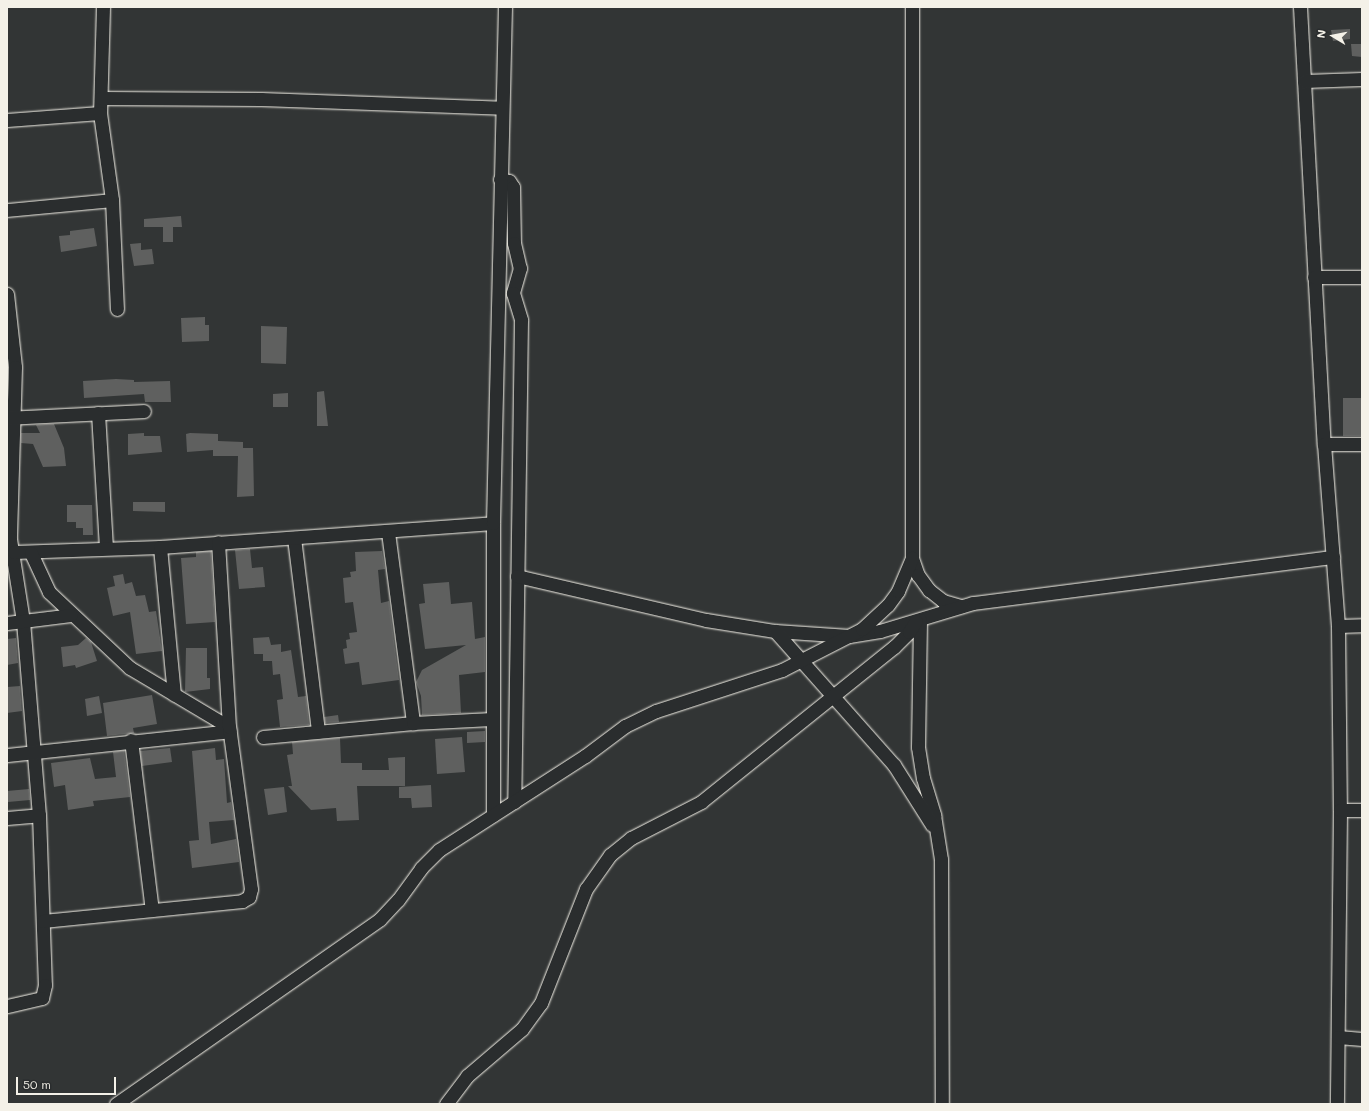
<!DOCTYPE html>
<html>
<head>
<meta charset="utf-8">
<style>
  body { margin:0 }
  #map { position:relative; width:1369px; height:1111px; overflow:hidden; background:#323535; font-family:Mali,sans-serif }
  div>[style] { position:absolute }
  [style*='--x'] { left:calc(var(--x)*1px); top:calc(var(--y)*1px); width:calc(var(--w)*1px); rotate:calc(var(--a)*1deg) }
  .building>* { inset:0; background:#5f605f }
  .roads { filter:drop-shadow(0 0 1px #f4f1e8) drop-shadow(0 0 1px #f4f1e8) }
  .street>* { height:13px; margin:-6.5px; padding:0 6.5px; transform-origin:6.5px; border-radius:6.5px; background:#2a2d2e }
  span { translate:-50% -50%; white-space:nowrap; text-align:center; line-height:1.15; -webkit-text-stroke:3px #2a2d2e; paint-order:stroke }
  .frame { position:absolute; inset:0; border:8px solid #f4f1e8; pointer-events:none }
  .north { position:absolute; left:1313px; top:16px; width:40px; height:40px; -webkit-text-stroke:3px #2a2d2e; paint-order:stroke; rotate:280deg; font-size:11px; font-weight:700; line-height:16px; text-align:center; color:#f4f1e8 }
  .north::after { content:''; display:block; margin:auto; width:14px; height:18px; background:#f4f1e8; clip-path:polygon(50% 0,100% 100%,50% 72%,0 100%) }
  .scale { position:absolute; left:16px; top:1077px; width:100px; height:18px; box-sizing:border-box; border:2px solid #f4f1e8; border-top:0; padding-left:5px; font-size:12px; line-height:14px; white-space:nowrap; color:#f4f1e8; -webkit-text-stroke:3px #2a2d2e; paint-order:stroke }
</style>
</head>
<body>
<div id="map">
  <div class="building">
    <div style="clip-path:polygon(1350px 29px,1350px 39px,1333px 41px,1331px 30px)"></div>
    <div style="clip-path:polygon(1351px 44px,1362px 44px,1362px 57px,1352px 56px)"></div>
    <div style="clip-path:polygon(181px 216px,182px 227px,173px 227px,173px 242px,163px 242px,163px 227px,144px 227px,144px 219px)"></div>
    <div style="clip-path:polygon(94px 228px,97px 246px,61px 252px,59px 236px,70px 235px,70px 231px)"></div>
    <div style="clip-path:polygon(141px 243px,141px 250px,152px 249px,154px 264px,134px 266px,130px 244px)"></div>
    <div style="clip-path:polygon(205px 317px,205px 325px,209px 325px,209px 341px,182px 342px,181px 318px)"></div>
    <div style="clip-path:polygon(261px 326px,287px 327px,286px 364px,261px 363px)"></div>
    <div style="clip-path:polygon(116px 379px,134px 380px,134px 382px,170px 381px,171px 402px,145px 402px,144px 394px,84px 398px,83px 381px)"></div>
    <div style="clip-path:polygon(324px 391px,328px 426px,317px 426px,317px 392px)"></div>
    <div style="clip-path:polygon(288px 393px,288px 407px,273px 407px,273px 394px)"></div>
    <div style="clip-path:polygon(1343px 398px,1362px 398px,1362px 436px,1343px 436px)"></div>
    <div style="clip-path:polygon(46px 424px,54px 424px,64px 448px,66px 466px,43px 467px,33px 444px,21px 443px,21px 433px,40px 433px,36px 425px)"></div>
    <div style="clip-path:polygon(144px 433px,144px 436px,160px 436px,162px 452px,128px 455px,128px 434px)"></div>
    <div style="clip-path:polygon(190px 433px,218px 434px,218px 441px,243px 442px,243px 448px,253px 448px,254px 496px,237px 497px,238px 456px,213px 456px,213px 450px,187px 452px,186px 434px)"></div>
    <div style="clip-path:polygon(133px 502px,165px 502px,165px 512px,133px 511px)"></div>
    <div style="clip-path:polygon(67px 505px,92px 505px,93px 535px,83px 535px,83px 528px,76px 528px,76px 522px,67px 522px)"></div>
    <div style="clip-path:polygon(250px 549px,252px 568px,263px 567px,265px 587px,239px 589px,235px 550px)"></div>
    <div style="clip-path:polygon(211px 551px,215px 622px,186px 624px,181px 558px,196px 557px,196px 552px)"></div>
    <div style="clip-path:polygon(382px 551px,385px 569px,378px 570px,381px 603px,389px 601px,399px 680px,362px 685px,359px 662px,345px 664px,343px 649px,347px 648px,346px 640px,350px 639px,349px 633px,357px 632px,353px 602px,345px 603px,343px 578px,351px 577px,350px 572px,356px 571px,355px 552px)"></div>
    <div style="clip-path:polygon(123px 574px,125px 584px,132px 582px,136px 596px,145px 595px,149px 612px,156px 611px,162px 651px,136px 654px,130px 612px,113px 616px,107px 588px,115px 586px,113px 576px)"></div>
    <div style="clip-path:polygon(449px 582px,451px 604px,472px 602px,475px 639px,485px 637px,485px 672px,459px 675px,461px 713px,422px 715px,421px 696px,416px 682px,422px 670px,466px 645px,425px 649px,419px 604px,425px 603px,423px 584px)"></div>
    <div style="clip-path:polygon(269px 637px,271px 645px,281px 644px,281px 652px,291px 650px,298px 697px,306px 696px,309px 725px,280px 727px,277px 700px,283px 699px,280px 674px,273px 675px,272px 661px,263px 661px,263px 654px,254px 654px,253px 638px)"></div>
    <div style="clip-path:polygon(16px 638px,18px 663px,7px 665px,7px 639px)"></div>
    <div style="clip-path:polygon(86px 638px,91px 642px,97px 661px,76px 668px,75px 665px,63px 667px,61px 647px,78px 645px)"></div>
    <div style="clip-path:polygon(186px 648px,207px 648px,207px 678px,210px 678px,210px 689px,185px 692px)"></div>
    <div style="clip-path:polygon(20px 686px,22px 711px,7px 713px,7px 687px)"></div>
    <div style="clip-path:polygon(152px 695px,157px 724px,133px 728px,134px 733px,107px 736px,103px 703px)"></div>
    <div style="clip-path:polygon(99px 696px,102px 713px,87px 716px,85px 699px)"></div>
    <div style="clip-path:polygon(338px 715px,339px 722px,325px 723px,324px 717px)"></div>
    <div style="clip-path:polygon(485px 731px,485px 742px,467px 743px,467px 732px)"></div>
    <div style="clip-path:polygon(462px 737px,465px 772px,437px 774px,435px 739px)"></div>
    <div style="clip-path:polygon(340px 738px,341px 763px,362px 763px,362px 770px,389px 770px,388px 758px,405px 757px,405px 786px,357px 786px,359px 820px,337px 821px,336px 808px,311px 810px,288px 786px,292px 786px,287px 755px,293px 754px,292px 742px)"></div>
    <div style="clip-path:polygon(170px 748px,172px 762px,142px 766px,140px 751px)"></div>
    <div style="clip-path:polygon(215px 748px,216px 760px,224px 759px,227px 803px,231px 802px,234px 820px,209px 822px,211px 844px,236px 839px,239px 862px,192px 868px,189px 841px,199px 840px,192px 751px)"></div>
    <div style="clip-path:polygon(124px 750px,130px 797px,93px 801px,94px 806px,68px 810px,65px 785px,54px 787px,51px 763px,90px 758px,95px 779px,116px 777px,113px 752px)"></div>
    <div style="clip-path:polygon(431px 785px,432px 807px,412px 808px,411px 798px,399px 798px,399px 787px)"></div>
    <div style="clip-path:polygon(284px 787px,287px 812px,268px 815px,264px 789px)"></div>
    <div style="clip-path:polygon(29px 789px,30px 800px,8px 802px,7px 791px)"></div>
  </div>
  <div class="roads">
    <div class="street">
      <div style="--x:103;--y:7;--w:106;--a:91.6"></div>
      <div style="--x:100;--y:113;--w:88;--a:82.1"></div>
      <div style="--x:112;--y:200;--w:109;--a:87.4"></div>
      <div style="--x:912;--y:7;--w:551;--a:90"></div>
      <div style="--x:912;--y:558;--w:18;--a:71"></div>
      <div style="--x:918;--y:575;--w:19;--a:54"></div>
      <div style="--x:929;--y:590;--w:18;--a:38"></div>
      <div style="--x:943;--y:601;--w:19;--a:16"></div>
      <div style="--x:1300;--y:7;--w:438;--a:86.9"></div>
      <div style="--x:1324;--y:444;--w:183;--a:85.6"></div>
      <div style="--x:1338;--y:626;--w:184;--a:89.4"></div>
      <div style="--x:1340;--y:810;--w:294;--a:90.6"></div>
      <div style="--x:1304;--y:81;--w:58;--a:-2"></div>
      <div style="--x:101;--y:98;--w:160;--a:0.4"></div>
      <div style="--x:261;--y:99;--w:241;--a:2.1"></div>
      <div style="--x:7;--y:120;--w:93;--a:-4.3"></div>
      <div style="--x:500;--y:179;--w:9;--a:13"></div>
      <div style="--x:509;--y:181;--w:7;--a:56"></div>
      <div style="--x:513;--y:187;--w:56;--a:89"></div>
      <div style="--x:514;--y:243;--w:26;--a:77"></div>
      <div style="--x:520;--y:268;--w:26;--a:106"></div>
      <div style="--x:513;--y:293;--w:28;--a:73"></div>
      <div style="--x:521;--y:320;--w:482;--a:90.8"></div>
      <div style="--x:7;--y:210;--w:105;--a:-5.4"></div>
      <div style="--x:1314;--y:277;--w:48;--a:0"></div>
      <div style="--x:7;--y:294;--w:73;--a:83.7"></div>
      <div style="--x:15;--y:367;--w:172;--a:91.7"></div>
      <div style="--x:10;--y:539;--w:83;--a:81"></div>
      <div style="--x:23;--y:621;--w:195;--a:85.3"></div>
      <div style="--x:39;--y:815;--w:170;--a:88"></div>
      <div style="--x:45;--y:985;--w:13;--a:103"></div>
      <div style="--x:42;--y:998;--w:36;--a:167"></div>
      <div style="--x:98;--y:413;--w:135;--a:86.6"></div>
      <div style="--x:7;--y:418;--w:137;--a:-2.9"></div>
      <div style="--x:1324;--y:444;--w:38;--a:0"></div>
      <div style="--x:388;--y:532;--w:193;--a:82.5"></div>
      <div style="--x:294;--y:538;--w:195;--a:82.9"></div>
      <div style="--x:160;--y:547;--w:148;--a:84.6"></div>
      <div style="--x:14;--y:552;--w:146;--a:-2"></div>
      <div style="--x:160;--y:547;--w:334;--a:-4.1"></div>
      <div style="--x:31;--y:553;--w:43;--a:65.2"></div>
      <div style="--x:49;--y:592;--w:111;--a:43.2"></div>
      <div style="--x:130;--y:668;--w:115;--a:30.8"></div>
      <div style="--x:517;--y:576;--w:194;--a:13.1"></div>
      <div style="--x:706;--y:620;--w:70;--a:9.1"></div>
      <div style="--x:775;--y:631;--w:74;--a:3.9"></div>
      <div style="--x:849;--y:636;--w:31;--a:-9"></div>
      <div style="--x:880;--y:631;--w:97;--a:-16.8"></div>
      <div style="--x:973;--y:603;--w:363;--a:-7.3"></div>
      <div style="--x:920;--y:620;--w:127;--a:90.9"></div>
      <div style="--x:918;--y:747;--w:31;--a:81"></div>
      <div style="--x:923;--y:778;--w:39;--a:73"></div>
      <div style="--x:934;--y:815;--w:45;--a:81"></div>
      <div style="--x:941;--y:859;--w:245;--a:89.8"></div>
      <div style="--x:7;--y:623;--w:64;--a:-7.1"></div>
      <div style="--x:1338;--y:626;--w:24;--a:-2"></div>
      <div style="--x:775;--y:631;--w:179;--a:48.4"></div>
      <div style="--x:894;--y:765;--w:71;--a:57.7"></div>
      <div style="--x:263;--y:737;--w:151;--a:-5.3"></div>
      <div style="--x:413;--y:723;--w:79;--a:-2.9"></div>
      <div style="--x:131;--y:740;--w:171;--a:83"></div>
      <div style="--x:7;--y:755;--w:224;--a:-6.1"></div>
      <div style="--x:1340;--y:810;--w:22;--a:0"></div>
      <div style="--x:493;--y:815;--w:292;--a:-90"></div>
      <div style="--x:493;--y:523;--w:516;--a:-88.67"></div>
      <div style="--x:7;--y:818;--w:32;--a:-5"></div>
      <div style="--x:43;--y:921;--w:200;--a:-5.7"></div>
      <div style="--x:242;--y:901;--w:8;--a:-30"></div>
      <div style="--x:249;--y:897;--w:8;--a:-76"></div>
      <div style="--x:251;--y:889;--w:163;--a:-97.7"></div>
      <div style="--x:229;--y:727;--w:185;--a:-93.4"></div>
      <div style="--x:1338;--y:1037;--w:24;--a:5"></div>
      <div style="--x:116;--y:1104;--w:322;--a:-35"></div>
      <div style="--x:380;--y:919;--w:26;--a:-47"></div>
      <div style="--x:398;--y:900;--w:39;--a:-54"></div>
      <div style="--x:421;--y:868;--w:25;--a:-45"></div>
      <div style="--x:439;--y:850;--w:174;--a:-32.8"></div>
      <div style="--x:585;--y:756;--w:50;--a:-36.9"></div>
      <div style="--x:625;--y:726;--w:34;--a:-26"></div>
      <div style="--x:656;--y:711;--w:133;--a:-18"></div>
      <div style="--x:782;--y:670;--w:90;--a:-27.1"></div>
      <div style="--x:862;--y:629;--w:35;--a:-43"></div>
      <div style="--x:888;--y:605;--w:17;--a:-54"></div>
      <div style="--x:898;--y:591;--w:36;--a:-67"></div>
      <div style="--x:446;--y:1104;--w:35;--a:-53"></div>
      <div style="--x:467;--y:1076;--w:72;--a:-40.5"></div>
      <div style="--x:522;--y:1029;--w:32;--a:-54"></div>
      <div style="--x:541;--y:1003;--w:123;--a:-68.5"></div>
      <div style="--x:586;--y:889;--w:42;--a:-54.8"></div>
      <div style="--x:610;--y:855;--w:27;--a:-39"></div>
      <div style="--x:631;--y:838;--w:79;--a:-27.2"></div>
      <div style="--x:701;--y:802;--w:248;--a:-38.8"></div>
      <div style="--x:894;--y:647;--w:21;--a:-45"></div>
      <div style="--x:909;--y:632;--w:13;--a:-58"></div>
    </div>
  </div>
  <div class="frame"></div>
  <div class="north">N</div>
  <div class="scale">50 m</div>
</div>
</body>
</html>
